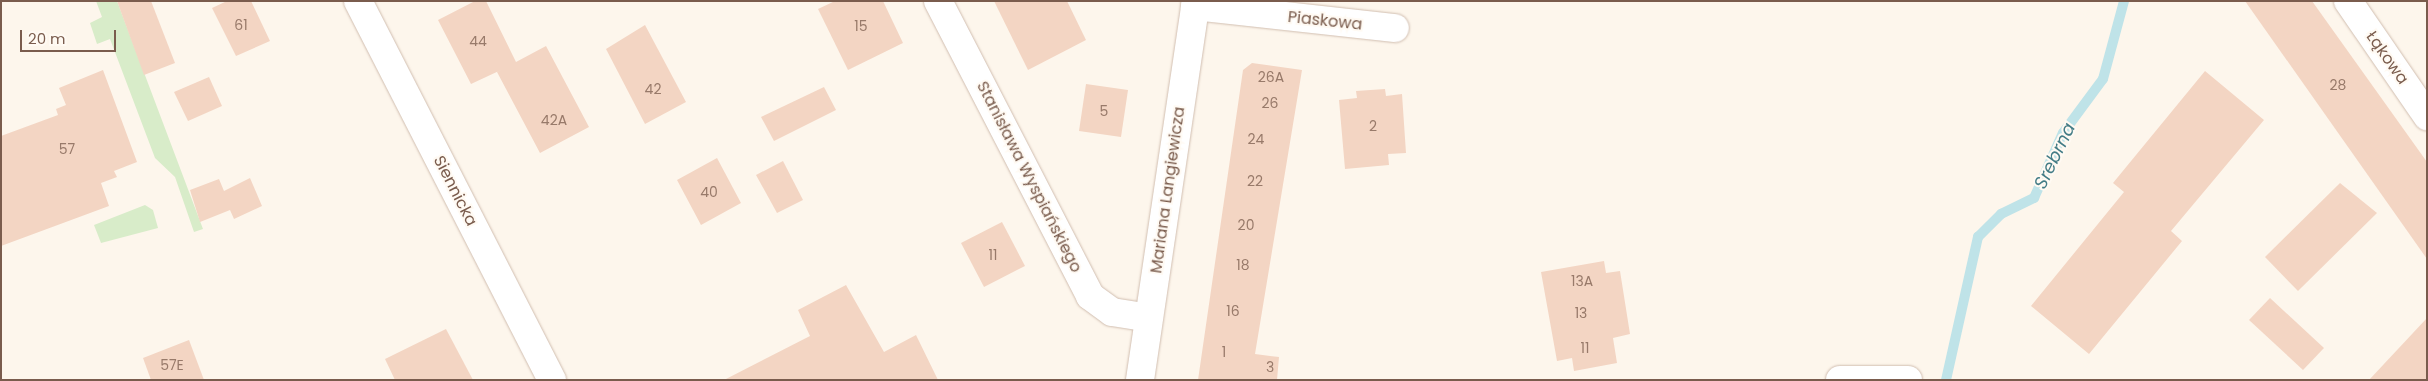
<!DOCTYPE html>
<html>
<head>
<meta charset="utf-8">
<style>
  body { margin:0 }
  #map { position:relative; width:2428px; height:381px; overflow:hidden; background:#fdf6ec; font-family:Poppins,sans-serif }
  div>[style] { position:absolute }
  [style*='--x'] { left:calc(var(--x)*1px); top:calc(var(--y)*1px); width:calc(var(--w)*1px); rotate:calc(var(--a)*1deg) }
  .green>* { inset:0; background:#d8ecc9 }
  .stream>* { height:10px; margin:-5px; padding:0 5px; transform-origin:5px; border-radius:5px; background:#bfe3e8 }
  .building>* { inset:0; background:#f3d5c3 }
  .roads { filter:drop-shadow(0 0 1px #d1beb0) drop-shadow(0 0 1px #d1beb0) }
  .street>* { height:28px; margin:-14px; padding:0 14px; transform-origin:14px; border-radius:14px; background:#fff }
  .secondary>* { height:28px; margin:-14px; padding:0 14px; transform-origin:14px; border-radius:14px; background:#fff }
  span { translate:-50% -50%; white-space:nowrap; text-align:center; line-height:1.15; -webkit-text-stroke:4px #fffaf3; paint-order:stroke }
  .number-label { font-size:14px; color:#987a6a }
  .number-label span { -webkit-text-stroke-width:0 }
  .street-label { font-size:16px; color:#7a5c4d }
  .water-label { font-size:18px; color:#437c86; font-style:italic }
  .frame { position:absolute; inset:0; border:2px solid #7a5c4d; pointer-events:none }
  .scale { position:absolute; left:20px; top:30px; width:96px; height:22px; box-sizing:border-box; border:2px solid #7a5c4d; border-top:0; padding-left:6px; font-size:15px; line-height:18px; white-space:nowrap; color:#7a5c4d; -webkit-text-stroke:4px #fffaf3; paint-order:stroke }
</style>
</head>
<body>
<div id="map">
  <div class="green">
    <div style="clip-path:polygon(96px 1px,117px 1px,203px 229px,194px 232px,175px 177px,155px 158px,110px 39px,97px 44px,90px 23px,102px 17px)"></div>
    <div style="clip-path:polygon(145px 205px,153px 210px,158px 228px,101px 243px,94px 225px)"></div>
  </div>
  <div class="stream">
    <div style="--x:1946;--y:380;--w:147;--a:-77.4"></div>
    <div style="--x:1978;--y:237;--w:33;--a:-45"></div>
    <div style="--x:2001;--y:214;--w:37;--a:-26"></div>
    <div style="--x:2034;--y:198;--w:71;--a:-66"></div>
    <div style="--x:2063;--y:133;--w:67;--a:-53.5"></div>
    <div style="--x:2103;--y:79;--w:81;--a:-74.9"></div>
  </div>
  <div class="building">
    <div style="clip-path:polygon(117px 1px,151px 1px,175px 63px,144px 75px)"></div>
    <div style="clip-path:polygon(227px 1px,251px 1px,270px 41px,236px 56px,212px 8px)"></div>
    <div style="clip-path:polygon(475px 1px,486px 1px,516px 62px,546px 46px,589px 127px,540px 153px,497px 72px,501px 70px,471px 84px,438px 20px)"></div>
    <div style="clip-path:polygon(835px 1px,883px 1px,903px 43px,848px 70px,818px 9px)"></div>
    <div style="clip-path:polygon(994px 1px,1067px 1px,1086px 40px,1028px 70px)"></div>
    <div style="clip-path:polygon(2245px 1px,2312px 1px,2427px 162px,2427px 259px)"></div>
    <div style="clip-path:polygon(645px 25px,686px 102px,645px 124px,606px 49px)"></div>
    <div style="clip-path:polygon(1252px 63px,1302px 70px,1255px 354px,1279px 357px,1277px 380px,1198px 380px,1243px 70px)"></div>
    <div style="clip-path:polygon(103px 70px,137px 162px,114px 171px,117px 177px,101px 183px,109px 206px,1px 246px,1px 136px,58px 115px,56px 109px,66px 105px,59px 88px)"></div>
    <div style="clip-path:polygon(2205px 71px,2264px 120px,2171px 231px,2182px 241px,2089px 354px,2031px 306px,2124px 192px,2113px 183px)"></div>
    <div style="clip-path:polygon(209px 77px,222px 106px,188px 121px,174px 92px)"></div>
    <div style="clip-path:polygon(1086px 84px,1128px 90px,1121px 137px,1079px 131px)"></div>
    <div style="clip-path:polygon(824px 87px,836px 110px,774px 141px,761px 117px)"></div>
    <div style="clip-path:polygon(1385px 89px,1386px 96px,1402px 94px,1406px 153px,1388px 154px,1389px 165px,1345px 169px,1339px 100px,1357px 98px,1356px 91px)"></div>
    <div style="clip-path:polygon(717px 158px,741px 203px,701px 225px,677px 180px)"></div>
    <div style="clip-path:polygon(783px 161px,803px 200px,777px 213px,756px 175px)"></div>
    <div style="clip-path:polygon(250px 178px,262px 206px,234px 219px,230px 210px,200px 222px,190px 190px,219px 179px,224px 191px)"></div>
    <div style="clip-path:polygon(2340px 183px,2377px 213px,2298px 291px,2265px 257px)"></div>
    <div style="clip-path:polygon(1002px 222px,1025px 266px,984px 287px,961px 243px)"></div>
    <div style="clip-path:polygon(1604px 261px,1606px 273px,1620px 271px,1630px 334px,1613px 338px,1617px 363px,1574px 371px,1572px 358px,1557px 361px,1541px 272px)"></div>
    <div style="clip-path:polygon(846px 285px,884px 352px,916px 335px,938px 380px,724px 380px,810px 336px,798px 310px)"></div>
    <div style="clip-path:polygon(2270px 298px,2324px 348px,2303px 370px,2249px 320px)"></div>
    <div style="clip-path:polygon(2427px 318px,2427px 380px,2369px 380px)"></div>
    <div style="clip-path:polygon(446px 329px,473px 380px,395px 380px,385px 359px)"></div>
    <div style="clip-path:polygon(189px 340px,204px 380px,151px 380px,143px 358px)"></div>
  </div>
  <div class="roads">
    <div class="street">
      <div style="--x:938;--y:1;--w:332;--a:62.7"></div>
      <div style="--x:1090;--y:296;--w:27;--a:36"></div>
      <div style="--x:1112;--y:312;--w:37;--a:9"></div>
      <div style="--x:2348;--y:1;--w:140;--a:55.5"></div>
      <div style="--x:1195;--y:6;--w:201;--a:6.3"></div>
      <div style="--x:1140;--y:380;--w:383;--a:-81.6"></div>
      <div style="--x:1840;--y:380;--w:68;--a:0"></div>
    </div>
    <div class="secondary">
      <div style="--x:358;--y:1;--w:426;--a:62.9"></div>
    </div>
  </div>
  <div class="number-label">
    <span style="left:241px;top:25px">61</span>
    <span style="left:861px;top:26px">15</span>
    <span style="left:478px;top:41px">44</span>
    <span style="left:1271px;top:77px">26A</span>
    <span style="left:2338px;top:85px">28</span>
    <span style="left:653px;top:89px">42</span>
    <span style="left:1270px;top:103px">26</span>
    <span style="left:1104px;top:111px">5</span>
    <span style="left:554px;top:120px">42A</span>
    <span style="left:1373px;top:126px">2</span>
    <span style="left:1256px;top:139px">24</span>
    <span style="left:67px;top:149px">57</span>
    <span style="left:1255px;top:181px">22</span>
    <span style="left:709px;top:192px">40</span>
    <span style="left:1246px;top:225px">20</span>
    <span style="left:993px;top:255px">11</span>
    <span style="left:1243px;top:265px">18</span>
    <span style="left:1582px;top:281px">13A</span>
    <span style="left:1233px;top:311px">16</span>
    <span style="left:1581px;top:313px">13</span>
    <span style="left:1585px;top:348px">11</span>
    <span style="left:1224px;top:352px">1</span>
    <span style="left:172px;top:365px">57E</span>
    <span style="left:1270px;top:367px">3</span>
  </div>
  <div class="street-label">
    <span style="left:1325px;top:21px;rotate:6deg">Piaskowa</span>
    <span style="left:2387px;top:58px;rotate:55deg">Łąkowa</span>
    <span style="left:1029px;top:177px;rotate:63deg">Stanisława Wyspiańskiego</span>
    <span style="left:1168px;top:190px;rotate:-82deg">Mariana Langiewicza</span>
    <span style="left:455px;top:191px;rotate:63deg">Siennicka</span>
  </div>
  <div class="water-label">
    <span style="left:2055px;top:156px;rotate:-64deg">Srebrna</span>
  </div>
  <div class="frame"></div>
  <div class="scale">20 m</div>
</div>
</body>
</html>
